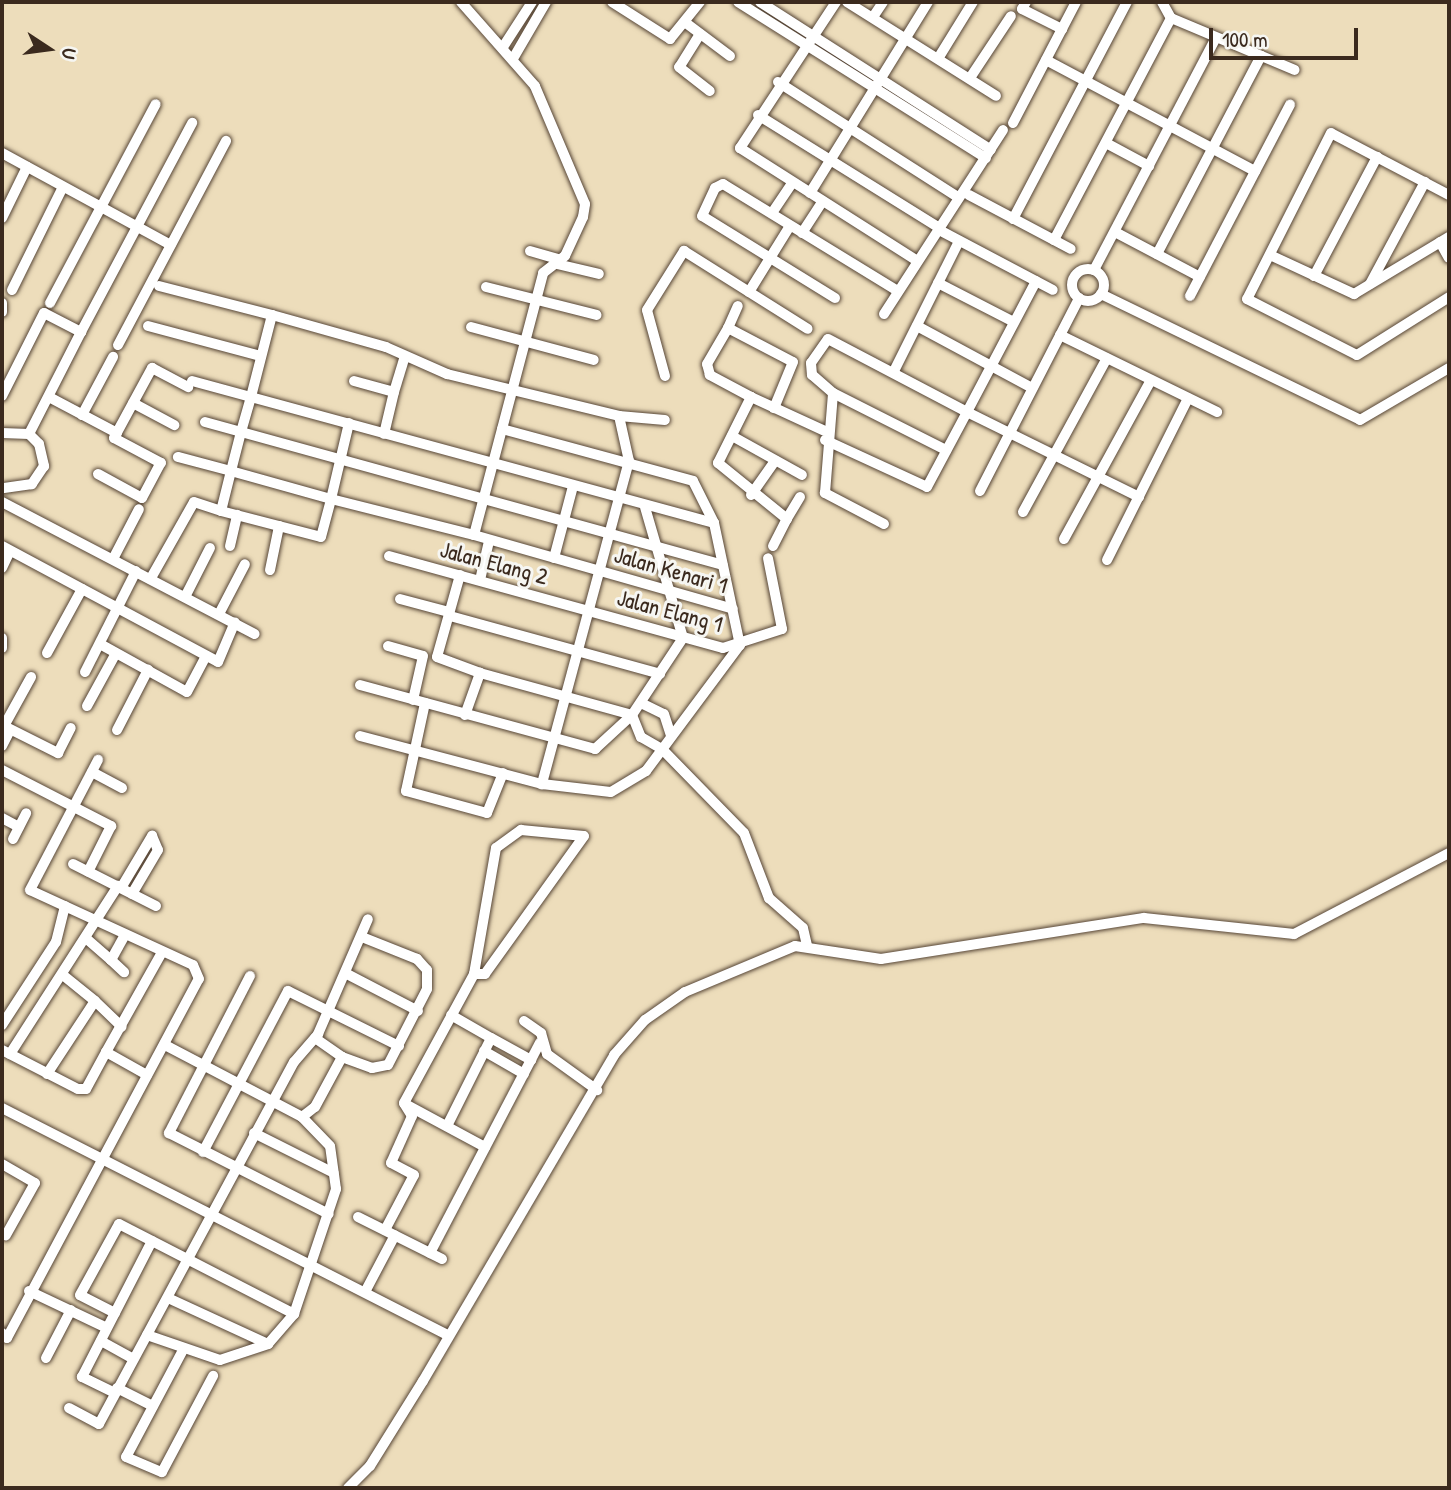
<!DOCTYPE html>
<html>
<head>
<meta charset="utf-8">
<style>
  body { margin:0 }
  #map { position:relative; width:1451px; height:1490px; overflow:hidden; background:#edddbb; font-family:"Patrick Hand",sans-serif }
  div>[style] { position:absolute }
  [style*='--x'] { left:calc(var(--x)*1px); top:calc(var(--y)*1px); width:calc(var(--w)*1px); rotate:calc(var(--a)*1deg) }
  .roads { filter:drop-shadow(0 0 2px #564536) drop-shadow(0 0 2px #564536) }
  .minor>* { height:10px; margin:-5px; padding:0 5px; transform-origin:5px; border-radius:5px; background:#fff }
  .minor>.ring { margin:-5px; padding:0; box-sizing:content-box; background:none; border:10px solid #fff; border-radius:50% }
  span { translate:-50% -50%; white-space:nowrap; text-align:center; line-height:1.15; -webkit-text-stroke:6px #f6f6f2; paint-order:stroke }
  .street-label { font-size:23px; color:#3b2a1e }
  .frame { position:absolute; inset:0; border:4px solid #3b2a1e; pointer-events:none }
  .north { position:absolute; left:14px; top:14px; width:70px; height:70px; -webkit-text-stroke:5px #f6f6f2; paint-order:stroke; rotate:103deg; font-size:19px; font-weight:700; line-height:28px; text-align:center; color:#3b2a1e }
  .north::after { content:''; display:block; margin:auto; width:24px; height:32px; background:#3b2a1e; clip-path:polygon(50% 0,100% 100%,50% 72%,0 100%) }
  .scale { position:absolute; left:1209px; top:28px; width:149px; height:32px; box-sizing:border-box; border:4px solid #3b2a1e; border-top:0; padding-left:9px; font-size:21px; line-height:24px; white-space:nowrap; color:#3b2a1e; -webkit-text-stroke:5px #f6f6f2; paint-order:stroke }
</style>
</head>
<body>
<div id="map">
  <div class="roads">
    <div class="minor">
      <div style="--x:612;--y:2;--w:69;--a:32.5"></div>
      <div style="--x:670;--y:39;--w:48;--a:-51"></div>
      <div style="--x:738;--y:2;--w:293;--a:32.2"></div>
      <div style="--x:760;--y:2;--w:274;--a:32.6"></div>
      <div style="--x:836;--y:2;--w:175;--a:123.3"></div>
      <div style="--x:740;--y:148;--w:209;--a:32.5"></div>
      <div style="--x:847;--y:2;--w:176;--a:32.2"></div>
      <div style="--x:1026;--y:2;--w:8;--a:120"></div>
      <div style="--x:1022;--y:9;--w:45;--a:26.6"></div>
      <div style="--x:1162;--y:2;--w:18;--a:61"></div>
      <div style="--x:1171;--y:18;--w:134;--a:22.8"></div>
      <div style="--x:873;--y:17;--w:18;--a:-56"></div>
      <div style="--x:686;--y:23;--w:55;--a:36.9"></div>
      <div style="--x:700;--y:34;--w:39;--a:122"></div>
      <div style="--x:679;--y:67;--w:39;--a:38"></div>
      <div style="--x:503;--y:47;--w:54;--a:-57.2"></div>
      <div style="--x:514;--y:57;--w:64;--a:-59.8"></div>
      <div style="--x:939;--y:57;--w:65;--a:-58.3"></div>
      <div style="--x:1046;--y:60;--w:237;--a:28"></div>
      <div style="--x:970;--y:78;--w:74;--a:-56.5"></div>
      <div style="--x:778;--y:82;--w:211;--a:32.6"></div>
      <div style="--x:758;--y:115;--w:210;--a:31.9"></div>
      <div style="--x:1013;--y:123;--w:136;--a:-62.5"></div>
      <div style="--x:1106;--y:143;--w:49;--a:28.1"></div>
      <div style="--x:2;--y:153;--w:192;--a:28.6"></div>
      <div style="--x:810;--y:193;--w:225;--a:-58.3"></div>
      <div style="--x:969;--y:195;--w:115;--a:27.9"></div>
      <div style="--x:1449;--y:195;--w:133;--a:-152.3"></div>
      <div style="--x:1331;--y:133;--w:186;--a:116.8"></div>
      <div style="--x:1247;--y:299;--w:123;--a:27"></div>
      <div style="--x:1357;--y:355;--w:109;--a:-32.2"></div>
      <div style="--x:772;--y:213;--w:37;--a:-56"></div>
      <div style="--x:2;--y:218;--w:57;--a:-63.9"></div>
      <div style="--x:1013;--y:219;--w:245;--a:-62.3"></div>
      <div style="--x:943;--y:232;--w:124;--a:27.8"></div>
      <div style="--x:1115;--y:232;--w:96;--a:27.9"></div>
      <div style="--x:802;--y:233;--w:38;--a:-57"></div>
      <div style="--x:1054;--y:240;--w:251;--a:-62.2"></div>
      <div style="--x:1440;--y:242;--w:18;--a:61"></div>
      <div style="--x:530;--y:251;--w:32;--a:16"></div>
      <div style="--x:1157;--y:254;--w:224;--a:-62.3"></div>
      <div style="--x:1270;--y:255;--w:93;--a:24.9"></div>
      <div style="--x:1354;--y:294;--w:111;--a:-31"></div>
      <div style="--x:557;--y:264;--w:43;--a:13.4"></div>
      <div class="ring" style="left:1072px;top:269px;width:22px;height:22px"></div>
      <div style="--x:1094;--y:270;--w:262;--a:-62.3"></div>
      <div style="--x:1314;--y:276;--w:135;--a:-62.1"></div>
      <div style="--x:938;--y:283;--w:85;--a:27.2"></div>
      <div style="--x:1370;--y:284;--w:116;--a:-61.7"></div>
      <div style="--x:159;--y:286;--w:117;--a:14.4"></div>
      <div style="--x:272;--y:315;--w:85;--a:104.4"></div>
      <div style="--x:251;--y:397;--w:36;--a:106"></div>
      <div style="--x:241;--y:432;--w:40;--a:104.4"></div>
      <div style="--x:231;--y:471;--w:41;--a:104"></div>
      <div style="--x:221;--y:511;--w:103;--a:14.6"></div>
      <div style="--x:321;--y:537;--w:39;--a:-75"></div>
      <div style="--x:331;--y:499;--w:104;--a:-164.4"></div>
      <div style="--x:231;--y:471;--w:55;--a:-165.2"></div>
      <div style="--x:486;--y:287;--w:114;--a:14.2"></div>
      <div style="--x:12;--y:290;--w:115;--a:-63.7"></div>
      <div style="--x:749;--y:292;--w:78;--a:-58.2"></div>
      <div style="--x:1101;--y:294;--w:288;--a:25.9"></div>
      <div style="--x:1360;--y:420;--w:103;--a:-30.3"></div>
      <div style="--x:1190;--y:296;--w:216;--a:-62.4"></div>
      <div style="--x:835;--y:298;--w:156;--a:-148.3"></div>
      <div style="--x:702;--y:216;--w:31;--a:-65"></div>
      <div style="--x:715;--y:188;--w:9;--a:-27"></div>
      <div style="--x:723;--y:184;--w:203;--a:31.5"></div>
      <div style="--x:2;--y:303;--w:9;--a:90"></div>
      <div style="--x:50;--y:303;--w:225;--a:-62"></div>
      <div style="--x:884;--y:314;--w:219;--a:-57.1"></div>
      <div style="--x:272;--y:315;--w:118;--a:15.7"></div>
      <div style="--x:386;--y:347;--w:67;--a:23.9"></div>
      <div style="--x:447;--y:374;--w:177;--a:13.7"></div>
      <div style="--x:619;--y:416;--w:46;--a:77.5"></div>
      <div style="--x:629;--y:461;--w:335;--a:105.1"></div>
      <div style="--x:148;--y:326;--w:117;--a:14.9"></div>
      <div style="--x:917;--y:326;--w:131;--a:28.3"></div>
      <div style="--x:471;--y:327;--w:127;--a:15"></div>
      <div style="--x:728;--y:328;--w:24;--a:-66"></div>
      <div style="--x:81;--y:332;--w:237;--a:-62"></div>
      <div style="--x:1060;--y:335;--w:175;--a:26.1"></div>
      <div style="--x:118;--y:345;--w:231;--a:-62.1"></div>
      <div style="--x:894;--y:371;--w:145;--a:-63.4"></div>
      <div style="--x:665;--y:376;--w:68;--a:-105.3"></div>
      <div style="--x:647;--y:310;--w:70;--a:-57.9"></div>
      <div style="--x:684;--y:251;--w:146;--a:32.2"></div>
      <div style="--x:192;--y:381;--w:541;--a:15.22"></div>
      <div style="--x:354;--y:381;--w:41;--a:15.4"></div>
      <div style="--x:394;--y:392;--w:43;--a:103.4"></div>
      <div style="--x:394;--y:392;--w:37;--a:-73"></div>
      <div style="--x:833;--y:393;--w:28;--a:-139"></div>
      <div style="--x:812;--y:375;--w:12;--a:-95"></div>
      <div style="--x:811;--y:363;--w:29;--a:-55"></div>
      <div style="--x:828;--y:339;--w:157;--a:27.7"></div>
      <div style="--x:967;--y:412;--w:148;--a:-62.2"></div>
      <div style="--x:2;--y:396;--w:93;--a:-63.2"></div>
      <div style="--x:44;--y:313;--w:42;--a:27.2"></div>
      <div style="--x:81;--y:332;--w:114;--a:117"></div>
      <div style="--x:49;--y:397;--w:77;--a:27.9"></div>
      <div style="--x:751;--y:397;--w:47;--a:-151.8"></div>
      <div style="--x:710;--y:375;--w:11;--a:-105"></div>
      <div style="--x:707;--y:364;--w:42;--a:-59.7"></div>
      <div style="--x:728;--y:328;--w:73;--a:27.6"></div>
      <div style="--x:793;--y:362;--w:50;--a:112.4"></div>
      <div style="--x:133;--y:403;--w:47;--a:28.2"></div>
      <div style="--x:82;--y:415;--w:66;--a:-61.9"></div>
      <div style="--x:619;--y:416;--w:46;--a:5"></div>
      <div style="--x:205;--y:422;--w:537;--a:15.43"></div>
      <div style="--x:349;--y:423;--w:78;--a:103.3"></div>
      <div style="--x:331;--y:499;--w:147;--a:14.1"></div>
      <div style="--x:474;--y:535;--w:271;--a:-75.2"></div>
      <div style="--x:543;--y:273;--w:28;--a:-38"></div>
      <div style="--x:565;--y:256;--w:43;--a:-65.2"></div>
      <div style="--x:583;--y:217;--w:13;--a:-81"></div>
      <div style="--x:585;--y:204;--w:128;--a:-113"></div>
      <div style="--x:535;--y:86;--w:112;--a:-131.4"></div>
      <div style="--x:502;--y:429;--w:198;--a:15.2"></div>
      <div style="--x:693;--y:481;--w:47;--a:63.4"></div>
      <div style="--x:714;--y:523;--w:125;--a:78"></div>
      <div style="--x:2;--y:433;--w:27;--a:2"></div>
      <div style="--x:29;--y:434;--w:14;--a:45"></div>
      <div style="--x:39;--y:444;--w:23;--a:77"></div>
      <div style="--x:44;--y:466;--w:22;--a:124"></div>
      <div style="--x:32;--y:484;--w:30;--a:172"></div>
      <div style="--x:732;--y:436;--w:80;--a:29.1"></div>
      <div style="--x:825;--y:440;--w:112;--a:24.7"></div>
      <div style="--x:927;--y:487;--w:85;--a:-61.9"></div>
      <div style="--x:967;--y:412;--w:192;--a:26.3"></div>
      <div style="--x:98;--y:474;--w:50;--a:28.6"></div>
      <div style="--x:142;--y:498;--w:40;--a:-62"></div>
      <div style="--x:161;--y:463;--w:53;--a:-152"></div>
      <div style="--x:114;--y:438;--w:80;--a:-61.5"></div>
      <div style="--x:152;--y:368;--w:41;--a:27.8"></div>
      <div style="--x:980;--y:491;--w:217;--a:-62.8"></div>
      <div style="--x:751;--y:495;--w:42;--a:-54.8"></div>
      <div style="--x:800;--y:497;--w:26;--a:121"></div>
      <div style="--x:787;--y:519;--w:89;--a:-140.9"></div>
      <div style="--x:718;--y:463;--w:74;--a:-63.4"></div>
      <div style="--x:751;--y:397;--w:81;--a:24.7"></div>
      <div style="--x:2;--y:502;--w:285;--a:27.6"></div>
      <div style="--x:1023;--y:512;--w:175;--a:-61.4"></div>
      <div style="--x:884;--y:524;--w:67;--a:-152.3"></div>
      <div style="--x:825;--y:493;--w:100;--a:-85.4"></div>
      <div style="--x:833;--y:393;--w:127;--a:26.8"></div>
      <div style="--x:474;--y:535;--w:269;--a:15.9"></div>
      <div style="--x:1064;--y:539;--w:181;--a:-61.3"></div>
      <div style="--x:2;--y:546;--w:245;--a:28.2"></div>
      <div style="--x:218;--y:662;--w:43;--a:-67"></div>
      <div style="--x:230;--y:546;--w:32;--a:-77"></div>
      <div style="--x:773;--y:546;--w:30;--a:-63"></div>
      <div style="--x:389;--y:556;--w:346;--a:15.4"></div>
      <div style="--x:723;--y:648;--w:62;--a:-17.9"></div>
      <div style="--x:782;--y:629;--w:72;--a:-101.2"></div>
      <div style="--x:554;--y:558;--w:74;--a:-75.2"></div>
      <div style="--x:113;--y:559;--w:56;--a:-62.5"></div>
      <div style="--x:1107;--y:560;--w:181;--a:-63.4"></div>
      <div style="--x:2;--y:568;--w:19;--a:-65"></div>
      <div style="--x:270;--y:570;--w:45;--a:-78.4"></div>
      <div style="--x:460;--y:575;--w:85;--a:105.7"></div>
      <div style="--x:437;--y:657;--w:46;--a:20.4"></div>
      <div style="--x:151;--y:578;--w:87;--a:-60.5"></div>
      <div style="--x:194;--y:502;--w:28;--a:18"></div>
      <div style="--x:480;--y:580;--w:40;--a:-77"></div>
      <div style="--x:185;--y:597;--w:55;--a:-63"></div>
      <div style="--x:400;--y:599;--w:51;--a:14.9"></div>
      <div style="--x:219;--y:614;--w:56;--a:-62.5"></div>
      <div style="--x:450;--y:616;--w:218;--a:15.4"></div>
      <div style="--x:2;--y:638;--w:10;--a:90"></div>
      <div style="--x:100;--y:644;--w:99;--a:28.9"></div>
      <div style="--x:187;--y:692;--w:41;--a:-62.2"></div>
      <div style="--x:388;--y:646;--w:36;--a:16"></div>
      <div style="--x:423;--y:656;--w:45;--a:102.8"></div>
      <div style="--x:47;--y:653;--w:73;--a:-61.3"></div>
      <div style="--x:85;--y:672;--w:113;--a:-63.2"></div>
      <div style="--x:360;--y:685;--w:244;--a:15.2"></div>
      <div style="--x:595;--y:749;--w:50;--a:-42.6"></div>
      <div style="--x:632;--y:715;--w:92;--a:-56.5"></div>
      <div style="--x:683;--y:638;--w:136;--a:-106.2"></div>
      <div style="--x:425;--y:703;--w:90;--a:102.2"></div>
      <div style="--x:406;--y:791;--w:84;--a:15.2"></div>
      <div style="--x:487;--y:813;--w:43;--a:-68.2"></div>
      <div style="--x:641;--y:703;--w:25;--a:26"></div>
      <div style="--x:664;--y:714;--w:22;--a:72"></div>
      <div style="--x:87;--y:706;--w:60;--a:-61.3"></div>
      <div style="--x:465;--y:715;--w:45;--a:-70.3"></div>
      <div style="--x:480;--y:673;--w:158;--a:15.4"></div>
      <div style="--x:632;--y:715;--w:24;--a:68"></div>
      <div style="--x:641;--y:737;--w:24;--a:30"></div>
      <div style="--x:662;--y:749;--w:117;--a:45.7"></div>
      <div style="--x:744;--y:833;--w:70;--a:69"></div>
      <div style="--x:769;--y:898;--w:45;--a:41.4"></div>
      <div style="--x:803;--y:928;--w:18;--a:77"></div>
      <div style="--x:2;--y:725;--w:63;--a:26.6"></div>
      <div style="--x:58;--y:753;--w:28;--a:-63"></div>
      <div style="--x:4;--y:726;--w:56;--a:-61.1"></div>
      <div style="--x:117;--y:730;--w:68;--a:-62.7"></div>
      <div style="--x:360;--y:736;--w:188;--a:14.8"></div>
      <div style="--x:542;--y:784;--w:69;--a:6.6"></div>
      <div style="--x:611;--y:792;--w:41;--a:-31"></div>
      <div style="--x:646;--y:771;--w:157;--a:-53.3"></div>
      <div style="--x:2;--y:746;--w:18;--a:-63"></div>
      <div style="--x:2;--y:770;--w:123;--a:27.2"></div>
      <div style="--x:111;--y:826;--w:51;--a:116.6"></div>
      <div style="--x:92;--y:772;--w:34;--a:28"></div>
      <div style="--x:2;--y:818;--w:19;--a:28"></div>
      <div style="--x:13;--y:839;--w:29;--a:-63"></div>
      <div style="--x:73;--y:864;--w:93;--a:26.8"></div>
      <div style="--x:121;--y:888;--w:61;--a:-59.2"></div>
      <div style="--x:152;--y:836;--w:15;--a:67"></div>
      <div style="--x:158;--y:850;--w:51;--a:120.6"></div>
      <div style="--x:88;--y:940;--w:30;--a:41"></div>
      <div style="--x:111;--y:960;--w:26;--a:-61"></div>
      <div style="--x:111;--y:960;--w:18;--a:43"></div>
      <div style="--x:347;--y:974;--w:80;--a:27.5"></div>
      <div style="--x:250;--y:976;--w:177;--a:117.3"></div>
      <div style="--x:169;--y:1133;--w:179;--a:26.9"></div>
      <div style="--x:95;--y:1001;--w:37;--a:44"></div>
      <div style="--x:524;--y:1021;--w:21;--a:35"></div>
      <div style="--x:541;--y:1033;--w:22;--a:74"></div>
      <div style="--x:547;--y:1054;--w:62;--a:35.8"></div>
      <div style="--x:2;--y:1025;--w:99;--a:-57"></div>
      <div style="--x:56;--y:942;--w:37;--a:-76"></div>
      <div style="--x:315;--y:1038;--w:33;--a:35"></div>
      <div style="--x:491;--y:1038;--w:46;--a:28.8"></div>
      <div style="--x:165;--y:1045;--w:155;--a:27.7"></div>
      <div style="--x:2;--y:1050;--w:85;--a:27.2"></div>
      <div style="--x:78;--y:1089;--w:8;--a:0"></div>
      <div style="--x:86;--y:1089;--w:42;--a:-61.6"></div>
      <div style="--x:106;--y:1052;--w:47;--a:29.3"></div>
      <div style="--x:484;--y:1051;--w:46;--a:29.9"></div>
      <div style="--x:106;--y:1052;--w:112;--a:-60.7"></div>
      <div style="--x:10;--y:1054;--w:200;--a:-57.3"></div>
      <div style="--x:47;--y:1074;--w:87;--a:-56.7"></div>
      <div style="--x:95;--y:1001;--w:40;--a:-141"></div>
      <div style="--x:405;--y:1104;--w:91;--a:28.3"></div>
      <div style="--x:2;--y:1108;--w:500;--a:27"></div>
      <div style="--x:447;--y:1126;--w:98;--a:-63.4"></div>
      <div style="--x:491;--y:1038;--w:46;--a:-150.1"></div>
      <div style="--x:254;--y:1133;--w:89;--a:26.6"></div>
      <div style="--x:203;--y:1152;--w:182;--a:-62.2"></div>
      <div style="--x:288;--y:991;--w:124;--a:26.4"></div>
      <div style="--x:2;--y:1164;--w:38;--a:30"></div>
      <div style="--x:35;--y:1183;--w:60;--a:119.1"></div>
      <div style="--x:358;--y:1217;--w:94;--a:26.6"></div>
      <div style="--x:385;--y:1230;--w:62;--a:-62.2"></div>
      <div style="--x:414;--y:1175;--w:26;--a:-152"></div>
      <div style="--x:391;--y:1163;--w:51;--a:-65.9"></div>
      <div style="--x:412;--y:1116;--w:15;--a:-122"></div>
      <div style="--x:404;--y:1103;--w:147;--a:-61.5"></div>
      <div style="--x:474;--y:974;--w:128;--a:-80.1"></div>
      <div style="--x:496;--y:848;--w:31;--a:-36"></div>
      <div style="--x:521;--y:830;--w:63;--a:5.4"></div>
      <div style="--x:584;--y:836;--w:170;--a:125.7"></div>
      <div style="--x:485;--y:974;--w:11;--a:180"></div>
      <div style="--x:430;--y:1253;--w:237;--a:-62.4"></div>
      <div style="--x:29;--y:1291;--w:86;--a:25.4"></div>
      <div style="--x:365;--y:1292;--w:64;--a:-62.2"></div>
      <div style="--x:168;--y:1298;--w:110;--a:24.7"></div>
      <div style="--x:115;--y:1313;--w:39;--a:-153"></div>
      <div style="--x:80;--y:1295;--w:81;--a:-61.2"></div>
      <div style="--x:119;--y:1224;--w:197;--a:27.2"></div>
      <div style="--x:2;--y:1333;--w:7;--a:45"></div>
      <div style="--x:7;--y:1338;--w:407;--a:-61.9"></div>
      <div style="--x:199;--y:979;--w:15;--a:-113"></div>
      <div style="--x:193;--y:965;--w:179;--a:-155.3"></div>
      <div style="--x:30;--y:890;--w:147;--a:-62.4"></div>
      <div style="--x:147;--y:1335;--w:77;--a:18.9"></div>
      <div style="--x:220;--y:1360;--w:51;--a:-18.4"></div>
      <div style="--x:268;--y:1344;--w:40;--a:-49"></div>
      <div style="--x:294;--y:1314;--w:132;--a:-71.4"></div>
      <div style="--x:336;--y:1189;--w:43;--a:-97.9"></div>
      <div style="--x:330;--y:1146;--w:40;--a:-134"></div>
      <div style="--x:302;--y:1117;--w:16;--a:-38"></div>
      <div style="--x:315;--y:1107;--w:57;--a:-61.6"></div>
      <div style="--x:342;--y:1057;--w:32;--a:20"></div>
      <div style="--x:372;--y:1068;--w:16;--a:-11"></div>
      <div style="--x:388;--y:1065;--w:85;--a:-62.8"></div>
      <div style="--x:427;--y:989;--w:19;--a:-90"></div>
      <div style="--x:427;--y:970;--w:15;--a:-132"></div>
      <div style="--x:417;--y:959;--w:59;--a:-158.2"></div>
      <div style="--x:101;--y:1341;--w:37;--a:29"></div>
      <div style="--x:183;--y:1350;--w:121;--a:118"></div>
      <div style="--x:126;--y:1457;--w:39;--a:23"></div>
      <div style="--x:162;--y:1472;--w:109;--a:-62"></div>
      <div style="--x:46;--y:1358;--w:54;--a:-62.5"></div>
      <div style="--x:117;--y:1388;--w:40;--a:26.6"></div>
      <div style="--x:115;--y:1393;--w:37;--a:-154"></div>
      <div style="--x:82;--y:1377;--w:153;--a:-62.8"></div>
      <div style="--x:69;--y:1408;--w:34;--a:28"></div>
      <div style="--x:99;--y:1424;--w:411;--a:-61.7"></div>
      <div style="--x:294;--y:1062;--w:37;--a:-49"></div>
      <div style="--x:318;--y:1034;--w:125;--a:-66.5"></div>
      <div style="--x:348;--y:1488;--w:31;--a:-45"></div>
      <div style="--x:370;--y:1466;--w:100;--a:-58.1"></div>
      <div style="--x:423;--y:1381;--w:378;--a:-59.6"></div>
      <div style="--x:614;--y:1055;--w:47;--a:-48.5"></div>
      <div style="--x:645;--y:1020;--w:49;--a:-35"></div>
      <div style="--x:685;--y:992;--w:119;--a:-22.7"></div>
      <div style="--x:795;--y:946;--w:87;--a:8.6"></div>
      <div style="--x:881;--y:959;--w:266;--a:-8.9"></div>
      <div style="--x:1144;--y:918;--w:151;--a:6.1"></div>
      <div style="--x:1294;--y:934;--w:175;--a:-27.6"></div>
    </div>
  </div>
  <div class="street-label">
    <span style="left:494px;top:563px;rotate:15deg">Jalan Elang 2</span>
    <span style="left:671px;top:570px;rotate:16deg">Jalan Kenari 1</span>
    <span style="left:670px;top:611px;rotate:15deg">Jalan Elang 1</span>
  </div>
  <div class="frame"></div>
  <div class="north">U</div>
  <div class="scale">100 m</div>
</div>
</body>
</html>
